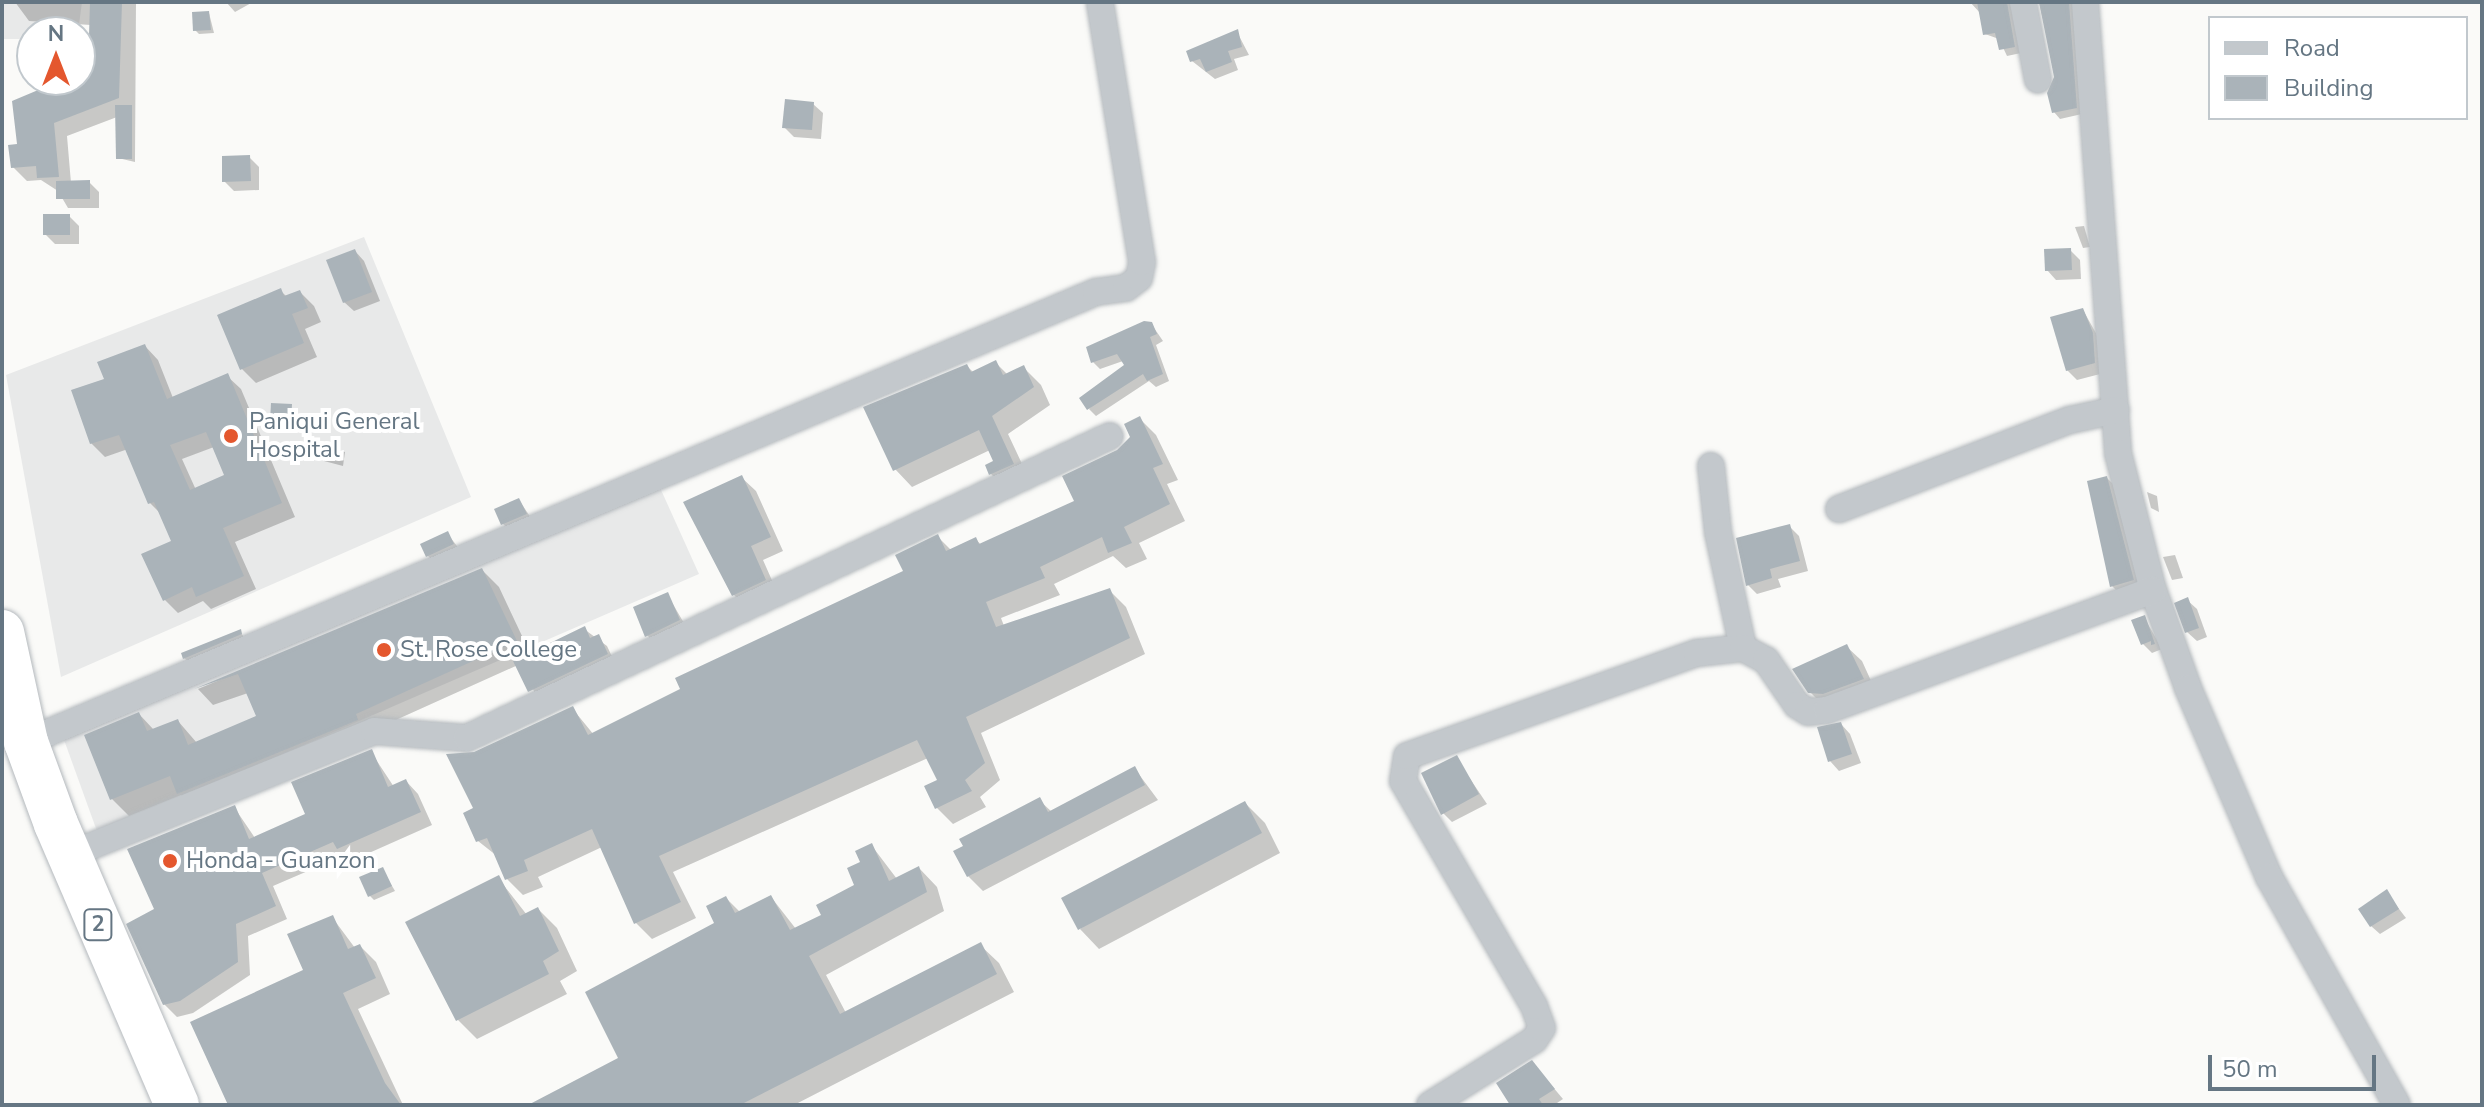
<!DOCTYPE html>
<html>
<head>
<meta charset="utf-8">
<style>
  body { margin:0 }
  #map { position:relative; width:2484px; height:1107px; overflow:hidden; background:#fafaf8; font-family:"Nunito Sans",sans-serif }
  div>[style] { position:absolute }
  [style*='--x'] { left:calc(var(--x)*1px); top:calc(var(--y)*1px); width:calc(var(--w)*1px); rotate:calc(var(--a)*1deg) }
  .built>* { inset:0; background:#e8e9e9 }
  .shadow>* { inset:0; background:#0003 }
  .building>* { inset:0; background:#aab3b9 }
  .roads { filter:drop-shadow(0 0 2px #b4b9bd) drop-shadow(0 0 2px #b4b9bd) }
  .minor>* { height:26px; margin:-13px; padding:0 13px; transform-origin:13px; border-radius:13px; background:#c3c8cc }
  .trunk>* { height:44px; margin:-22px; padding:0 22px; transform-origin:22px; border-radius:22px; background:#fff }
  .dots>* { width:22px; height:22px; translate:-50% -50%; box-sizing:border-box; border:4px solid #fff; border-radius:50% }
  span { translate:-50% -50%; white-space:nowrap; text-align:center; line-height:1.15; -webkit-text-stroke:8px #fff; paint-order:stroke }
  .shield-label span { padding:2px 6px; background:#fff; border:2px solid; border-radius:6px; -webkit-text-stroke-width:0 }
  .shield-label { font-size:22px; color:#657683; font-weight:700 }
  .poi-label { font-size:24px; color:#657683 }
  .left { translate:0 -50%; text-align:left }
  .frame { position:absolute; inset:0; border:4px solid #657683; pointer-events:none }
  .legend { position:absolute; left:2208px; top:16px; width:260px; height:104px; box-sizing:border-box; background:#fff; border:2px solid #c1c8cd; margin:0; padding:10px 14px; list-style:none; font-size:24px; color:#657683 }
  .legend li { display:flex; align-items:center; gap:16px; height:40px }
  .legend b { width:40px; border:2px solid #c1c8cd }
  .north { position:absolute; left:16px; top:16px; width:80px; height:80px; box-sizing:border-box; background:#fff; border:2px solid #c1c8cd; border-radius:50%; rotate:0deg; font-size:22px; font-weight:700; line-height:32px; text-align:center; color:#657683 }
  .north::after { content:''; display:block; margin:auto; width:28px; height:36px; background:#e4572e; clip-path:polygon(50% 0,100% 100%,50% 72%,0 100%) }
  .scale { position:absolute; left:2208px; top:1055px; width:168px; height:36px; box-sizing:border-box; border:4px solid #657683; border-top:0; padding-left:10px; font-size:24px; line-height:28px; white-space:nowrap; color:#657683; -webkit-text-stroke:6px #fff; paint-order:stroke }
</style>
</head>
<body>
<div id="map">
  <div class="built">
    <div style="clip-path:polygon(2px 2px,82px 2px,78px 32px,32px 32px,32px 39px,2px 39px)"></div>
    <div style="clip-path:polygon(364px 237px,471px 497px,61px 677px,6px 375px)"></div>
    <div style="clip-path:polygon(657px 481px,699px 574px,98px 834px,59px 726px)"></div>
  </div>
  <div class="shadow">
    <div style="clip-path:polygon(15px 2px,136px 2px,135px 162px,118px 158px,117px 117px,67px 136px,71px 183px,89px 182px,99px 192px,99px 208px,68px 208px,58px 191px,41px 180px,27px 181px,13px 167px,19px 146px,67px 80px,80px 80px,90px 71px,91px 25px,29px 21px)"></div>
    <div style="clip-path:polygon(226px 2px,253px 2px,235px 12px)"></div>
    <div style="clip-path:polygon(1970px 2px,2016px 2px,2021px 53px,2007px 56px,1999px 39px,1985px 34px,1981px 14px)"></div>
    <div style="clip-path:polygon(2039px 2px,2073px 2px,2082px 114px,2060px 119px,2054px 112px,2056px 77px)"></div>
    <div style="clip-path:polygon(209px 13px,214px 33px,199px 34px,195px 30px)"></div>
    <div style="clip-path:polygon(1237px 32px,1249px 55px,1234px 59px,1238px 70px,1215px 79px,1192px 61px)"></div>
    <div style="clip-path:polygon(813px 104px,823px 113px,821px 139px,794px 137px,784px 127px)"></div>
    <div style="clip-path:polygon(249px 157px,259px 167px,259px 190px,234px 191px,224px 181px)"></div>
    <div style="clip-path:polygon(69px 216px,79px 226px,79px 244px,55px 244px,45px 234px)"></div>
    <div style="clip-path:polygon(2084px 226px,2090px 247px,2083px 248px,2075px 227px)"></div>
    <div style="clip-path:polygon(2070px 250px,2080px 260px,2081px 279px,2056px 280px,2047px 270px)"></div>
    <div style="clip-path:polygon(355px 251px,364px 261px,380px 301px,354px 311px,344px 302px)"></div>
    <div style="clip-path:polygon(281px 291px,287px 297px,300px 292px,314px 306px,321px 322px,305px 329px,317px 357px,256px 383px,241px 368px)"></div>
    <div style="clip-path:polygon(2083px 310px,2102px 344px,2104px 373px,2077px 380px,2067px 370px)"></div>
    <div style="clip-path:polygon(1152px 325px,1163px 341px,1156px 345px,1169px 381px,1156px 387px,1149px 381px,1096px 416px,1089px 409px,1126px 366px,1123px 361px,1100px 369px,1093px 362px)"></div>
    <div style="clip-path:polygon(evenodd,145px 346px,158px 360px,173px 398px,227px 376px,241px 389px,295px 517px,235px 542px,256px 589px,211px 609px,203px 601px,178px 613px,164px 599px,173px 542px,161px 514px,150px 503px,128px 449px,105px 457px,91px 443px,106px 380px,145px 346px,214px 447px,227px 476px,196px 490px,182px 459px,214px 447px)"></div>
    <div style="clip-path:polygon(996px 363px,1008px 375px,1024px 368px,1041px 385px,1050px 405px,1008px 434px,1030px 481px,1008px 491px,991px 474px,995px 462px,990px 450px,912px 487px,895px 469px,967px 366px,974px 373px)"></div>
    <div style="clip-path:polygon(291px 406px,295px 426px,277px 426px,272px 421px)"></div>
    <div style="clip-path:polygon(1140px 419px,1156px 435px,1178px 480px,1167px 484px,1185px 521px,1139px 543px,1147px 559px,1126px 568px,1113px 556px,1054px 584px,1060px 595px,1001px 618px,1004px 626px,1110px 591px,1126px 607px,1145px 654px,981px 733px,1000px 780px,980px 797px,986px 807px,953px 824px,937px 808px,940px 781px,928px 758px,673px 872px,696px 918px,652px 939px,636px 923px,602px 847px,538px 877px,543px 887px,523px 895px,507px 879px,497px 856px,478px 841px,474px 754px,572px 708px,594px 735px,905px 572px,938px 537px,952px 551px,976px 539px,981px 545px,1076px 502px,1132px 437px)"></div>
    <div style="clip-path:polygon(325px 446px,345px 452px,343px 466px,324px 461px)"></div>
    <div style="clip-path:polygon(742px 478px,756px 491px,783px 551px,763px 560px,778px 594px,747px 608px,734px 595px)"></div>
    <div style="clip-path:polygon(2107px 478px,2116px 487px,2142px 590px,2122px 596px,2112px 586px)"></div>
    <div style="clip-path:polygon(2147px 492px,2157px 496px,2159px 512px,2151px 508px)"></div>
    <div style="clip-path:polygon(519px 500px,535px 524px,513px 533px,503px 524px)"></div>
    <div style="clip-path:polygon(1789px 526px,1799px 536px,1808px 571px,1778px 579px,1781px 587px,1757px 594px,1748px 585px)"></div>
    <div style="clip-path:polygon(447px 533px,463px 554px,437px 565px,427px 555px)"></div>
    <div style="clip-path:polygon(2175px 555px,2183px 578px,2172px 580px,2163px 557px)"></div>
    <div style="clip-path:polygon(482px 570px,499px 587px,531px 655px,584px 629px,607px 646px,615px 663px,539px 699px,518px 665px,196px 810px,181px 795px,129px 816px,112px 799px,139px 714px,154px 730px,178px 721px,197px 743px,258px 717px,248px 693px,213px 705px,198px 689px)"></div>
    <div style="clip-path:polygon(667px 594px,688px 630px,657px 645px,647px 635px)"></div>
    <div style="clip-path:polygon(2187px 600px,2197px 609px,2207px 637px,2197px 641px,2187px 632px)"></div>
    <div style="clip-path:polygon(2144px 617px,2162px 649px,2152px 653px,2142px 643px)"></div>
    <div style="clip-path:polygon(240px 632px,245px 638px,189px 662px,184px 658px)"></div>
    <div style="clip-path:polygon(1847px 647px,1862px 661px,1877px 694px,1825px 707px,1810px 692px)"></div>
    <div style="clip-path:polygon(1841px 724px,1850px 734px,1861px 763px,1839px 771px,1830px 761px)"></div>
    <div style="clip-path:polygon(371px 752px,394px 787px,406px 781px,418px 794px,432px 825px,351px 861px,345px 855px,273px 886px,287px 919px,248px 936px,250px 975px,193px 1013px,177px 1017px,164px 1004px,156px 910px,234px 807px,255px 838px,308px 815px)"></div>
    <div style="clip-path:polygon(1456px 758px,1487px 804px,1452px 822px,1442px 812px)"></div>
    <div style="clip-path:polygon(1135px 769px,1158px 800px,983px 891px,968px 876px,1039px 800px,1052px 812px)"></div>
    <div style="clip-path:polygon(1245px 803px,1265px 823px,1280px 853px,1099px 949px,1080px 929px)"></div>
    <div style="clip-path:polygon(872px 846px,897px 879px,919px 868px,937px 887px,944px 911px,826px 975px,846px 1013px,980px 945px,999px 963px,1014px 992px,794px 1105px,532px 1105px,621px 1059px,717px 924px,726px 898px,740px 912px,771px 897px,796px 929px,824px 916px,857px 886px)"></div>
    <div style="clip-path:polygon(382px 869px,395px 891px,374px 900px,370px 896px)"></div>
    <div style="clip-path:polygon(498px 878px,527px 915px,538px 909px,557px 928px,577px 971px,560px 981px,567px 994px,477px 1039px,458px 1020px)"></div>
    <div style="clip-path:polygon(2386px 892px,2406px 918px,2380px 934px,2371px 926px)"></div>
    <div style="clip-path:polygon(332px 917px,355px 948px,360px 946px,376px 962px,390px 994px,358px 1009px,403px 1105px,230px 1105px)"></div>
    <div style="clip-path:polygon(1541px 1073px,1563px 1099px,1554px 1105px,1513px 1105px)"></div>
  </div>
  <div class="building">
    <div style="clip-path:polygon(90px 2px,122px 2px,119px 98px,54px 123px,59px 177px,37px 178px,36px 166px,11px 168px,8px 145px,17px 144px,12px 101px,62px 80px,80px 80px,80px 73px,88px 69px)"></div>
    <div style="clip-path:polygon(1977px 2px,2007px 2px,2015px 47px,1999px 50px,1995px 33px,1983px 35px)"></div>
    <div style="clip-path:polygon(2039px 2px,2069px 2px,2077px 108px,2052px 113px,2047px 93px,2054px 77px)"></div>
    <div style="clip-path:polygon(209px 11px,211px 30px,193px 31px,192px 12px)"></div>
    <div style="clip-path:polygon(1238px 29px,1242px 47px,1228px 51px,1232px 62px,1206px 72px,1200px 59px,1190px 62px,1186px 51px)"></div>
    <div style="clip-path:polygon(785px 99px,814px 102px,812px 130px,782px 128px)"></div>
    <div style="clip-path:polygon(115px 105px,132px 105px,132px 159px,116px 159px)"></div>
    <div style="clip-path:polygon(250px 155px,251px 181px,222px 182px,222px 156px)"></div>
    <div style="clip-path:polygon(90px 180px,90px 199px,56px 199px,56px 181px)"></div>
    <div style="clip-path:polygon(43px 214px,70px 214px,70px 235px,43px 235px)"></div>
    <div style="clip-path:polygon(2071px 248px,2072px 270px,2045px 271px,2044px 249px)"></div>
    <div style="clip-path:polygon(355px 249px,372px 292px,343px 303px,326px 260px)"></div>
    <div style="clip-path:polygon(281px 288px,284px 296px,300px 290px,308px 308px,292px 314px,304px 343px,240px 370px,217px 315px)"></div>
    <div style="clip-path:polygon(2083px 308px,2093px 333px,2095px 363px,2066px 371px,2050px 317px)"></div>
    <div style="clip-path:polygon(1144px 321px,1152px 322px,1157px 334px,1150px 337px,1163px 374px,1147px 381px,1143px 374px,1087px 410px,1079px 398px,1124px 365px,1117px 354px,1091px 363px,1086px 347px)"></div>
    <div style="clip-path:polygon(evenodd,145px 344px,167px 399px,228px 373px,282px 503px,223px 528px,244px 576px,196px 597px,192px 587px,163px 601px,141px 554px,171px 541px,154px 502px,148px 504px,119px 435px,90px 444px,71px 390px,104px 379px,97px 362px,145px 344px,206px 432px,224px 475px,190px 490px,170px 445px,206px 432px)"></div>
    <div style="clip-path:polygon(996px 360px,1003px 375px,1024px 365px,1034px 387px,992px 416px,1014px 464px,989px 475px,985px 465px,993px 461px,979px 430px,893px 471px,863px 407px,967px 364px,971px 372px)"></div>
    <div style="clip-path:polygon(271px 403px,292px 404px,291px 422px,270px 422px)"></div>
    <div style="clip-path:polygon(1140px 416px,1163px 464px,1153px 468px,1170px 504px,1124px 527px,1132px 543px,1108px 553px,1102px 537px,1040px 567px,1045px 578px,986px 602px,996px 627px,1110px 588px,1130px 638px,966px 717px,985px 763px,965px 780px,972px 791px,935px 809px,924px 786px,937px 780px,917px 740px,659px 856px,681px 902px,634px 924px,592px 829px,524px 860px,528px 871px,505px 880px,487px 838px,476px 842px,463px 813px,473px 808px,446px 754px,474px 752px,573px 706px,588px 735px,680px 689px,675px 678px,903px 571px,895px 555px,938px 534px,946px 551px,976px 537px,979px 544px,1074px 501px,1062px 476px,1117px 450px,1130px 437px,1124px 424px)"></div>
    <div style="clip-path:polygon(742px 475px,771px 537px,751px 546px,766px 580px,732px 596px,683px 502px)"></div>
    <div style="clip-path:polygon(2107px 476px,2134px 580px,2110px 587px,2087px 481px)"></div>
    <div style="clip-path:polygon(519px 498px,527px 514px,501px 525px,494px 509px)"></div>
    <div style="clip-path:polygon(1790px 524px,1800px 561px,1770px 569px,1772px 578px,1746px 586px,1736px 538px)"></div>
    <div style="clip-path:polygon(448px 531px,454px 544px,426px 557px,420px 544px)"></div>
    <div style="clip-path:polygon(482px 568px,517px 641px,356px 714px,358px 720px,177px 794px,170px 776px,110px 800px,84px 735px,139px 712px,147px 731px,178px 719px,188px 745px,256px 716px,238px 674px,194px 689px)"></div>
    <div style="clip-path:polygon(668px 592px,680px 620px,645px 637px,633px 607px)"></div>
    <div style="clip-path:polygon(2188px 597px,2199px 628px,2185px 633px,2174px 603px)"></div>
    <div style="clip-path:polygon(2145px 615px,2155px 644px,2151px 645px,2151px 641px,2141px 645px,2131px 620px)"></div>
    <div style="clip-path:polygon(585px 626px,590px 638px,599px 634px,608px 654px,528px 692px,513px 661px)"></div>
    <div style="clip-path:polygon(241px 629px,242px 634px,183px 659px,181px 653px)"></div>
    <div style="clip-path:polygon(1847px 644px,1864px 679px,1823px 694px,1808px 693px,1792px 669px)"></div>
    <div style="clip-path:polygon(1841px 722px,1852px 754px,1828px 762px,1817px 727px)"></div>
    <div style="clip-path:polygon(372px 749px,388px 787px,406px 779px,421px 812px,337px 849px,333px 842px,262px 873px,276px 906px,236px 924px,238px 962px,180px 1001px,163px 1005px,126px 924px,154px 909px,127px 849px,235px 805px,249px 839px,305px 814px,291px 782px)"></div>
    <div style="clip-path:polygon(1457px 755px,1479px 794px,1441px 815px,1421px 773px)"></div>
    <div style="clip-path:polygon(1135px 766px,1145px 785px,967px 877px,953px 851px,963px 846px,959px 839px,1040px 797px,1048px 812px)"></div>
    <div style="clip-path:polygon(1245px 801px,1262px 833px,1078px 930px,1061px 898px)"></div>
    <div style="clip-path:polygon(872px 843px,889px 881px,919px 866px,927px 892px,809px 956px,840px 1014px,981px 942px,997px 974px,740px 1105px,528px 1105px,618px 1058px,585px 992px,714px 923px,706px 906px,726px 896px,735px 913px,771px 895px,790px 930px,821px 915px,816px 905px,854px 885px,847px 868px,860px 862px,855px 851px)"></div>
    <div style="clip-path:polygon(383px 867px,392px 886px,368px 897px,359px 877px)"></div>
    <div style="clip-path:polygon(499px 875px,520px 916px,538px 907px,559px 951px,543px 961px,549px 974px,456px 1021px,405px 922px)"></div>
    <div style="clip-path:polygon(2387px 889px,2399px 909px,2370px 927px,2358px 909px)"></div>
    <div style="clip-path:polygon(333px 915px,348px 949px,360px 944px,376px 978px,343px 993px,385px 1083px,401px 1105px,228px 1105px,190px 1022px,303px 970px,287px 934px)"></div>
    <div style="clip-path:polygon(1532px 1060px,1555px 1089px,1539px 1099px,1543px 1105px,1510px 1105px,1496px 1083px)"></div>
  </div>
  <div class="roads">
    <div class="minor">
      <div style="--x:2023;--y:2;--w:79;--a:79.1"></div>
      <div style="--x:2085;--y:2;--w:452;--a:85.8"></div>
      <div style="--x:2118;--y:453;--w:141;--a:75.7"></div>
      <div style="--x:2153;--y:590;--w:104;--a:70.3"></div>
      <div style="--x:2188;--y:688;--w:206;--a:66.8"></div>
      <div style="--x:2269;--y:877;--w:261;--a:60.7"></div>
      <div style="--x:1711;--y:466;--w:66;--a:83.9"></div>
      <div style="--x:1718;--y:532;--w:119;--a:77.8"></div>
      <div style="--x:1839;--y:509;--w:248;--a:-21.1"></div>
      <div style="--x:2070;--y:420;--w:47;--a:-12.3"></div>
      <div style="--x:26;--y:742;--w:1161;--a:-22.81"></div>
      <div style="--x:1096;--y:292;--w:30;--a:-8"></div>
      <div style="--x:1126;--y:288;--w:16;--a:-38"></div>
      <div style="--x:1139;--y:278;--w:16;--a:-79"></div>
      <div style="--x:1142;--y:262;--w:263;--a:-99.2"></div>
      <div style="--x:69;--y:855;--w:329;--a:-22.1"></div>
      <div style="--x:374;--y:731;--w:93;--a:4.3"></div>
      <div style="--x:467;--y:738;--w:710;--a:-25.16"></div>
      <div style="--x:1430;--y:1105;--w:123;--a:-32"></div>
      <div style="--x:1534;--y:1040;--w:14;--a:-56"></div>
      <div style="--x:1542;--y:1028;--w:23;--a:-110"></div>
      <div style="--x:1534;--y:1006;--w:260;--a:-120.2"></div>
      <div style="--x:1403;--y:781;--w:25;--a:-81"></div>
      <div style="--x:1407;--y:756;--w:308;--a:-19.6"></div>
      <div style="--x:1697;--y:653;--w:46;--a:-6.2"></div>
      <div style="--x:1743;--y:648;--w:26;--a:28"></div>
      <div style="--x:1766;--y:660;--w:55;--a:55.4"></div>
      <div style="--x:1797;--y:705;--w:13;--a:32"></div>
      <div style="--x:1808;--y:712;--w:19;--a:-6"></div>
      <div style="--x:1827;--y:710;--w:347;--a:-20.2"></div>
    </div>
    <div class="trunk">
      <div style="--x:2;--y:632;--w:113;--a:77.7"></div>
      <div style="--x:26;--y:742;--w:87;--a:69.9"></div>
      <div style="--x:56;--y:824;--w:306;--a:66.7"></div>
    </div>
  </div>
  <div class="dots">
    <div style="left:231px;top:436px;background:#e4572e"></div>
    <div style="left:384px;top:650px;background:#e4572e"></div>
    <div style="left:170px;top:861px;background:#e4572e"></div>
  </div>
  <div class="shield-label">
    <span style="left:98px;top:925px">2</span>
  </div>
  <div class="poi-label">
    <span class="left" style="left:249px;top:436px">Paniqui General<br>Hospital</span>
    <span class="left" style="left:400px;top:650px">St. Rose College</span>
    <span class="left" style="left:186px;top:861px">Honda - Guanzon</span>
  </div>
  <div class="frame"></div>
  <ul class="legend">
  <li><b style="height:10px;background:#c3c8cc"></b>Road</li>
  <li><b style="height:22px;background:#aab3b9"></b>Building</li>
  </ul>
  <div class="north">N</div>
  <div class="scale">50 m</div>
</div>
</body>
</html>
